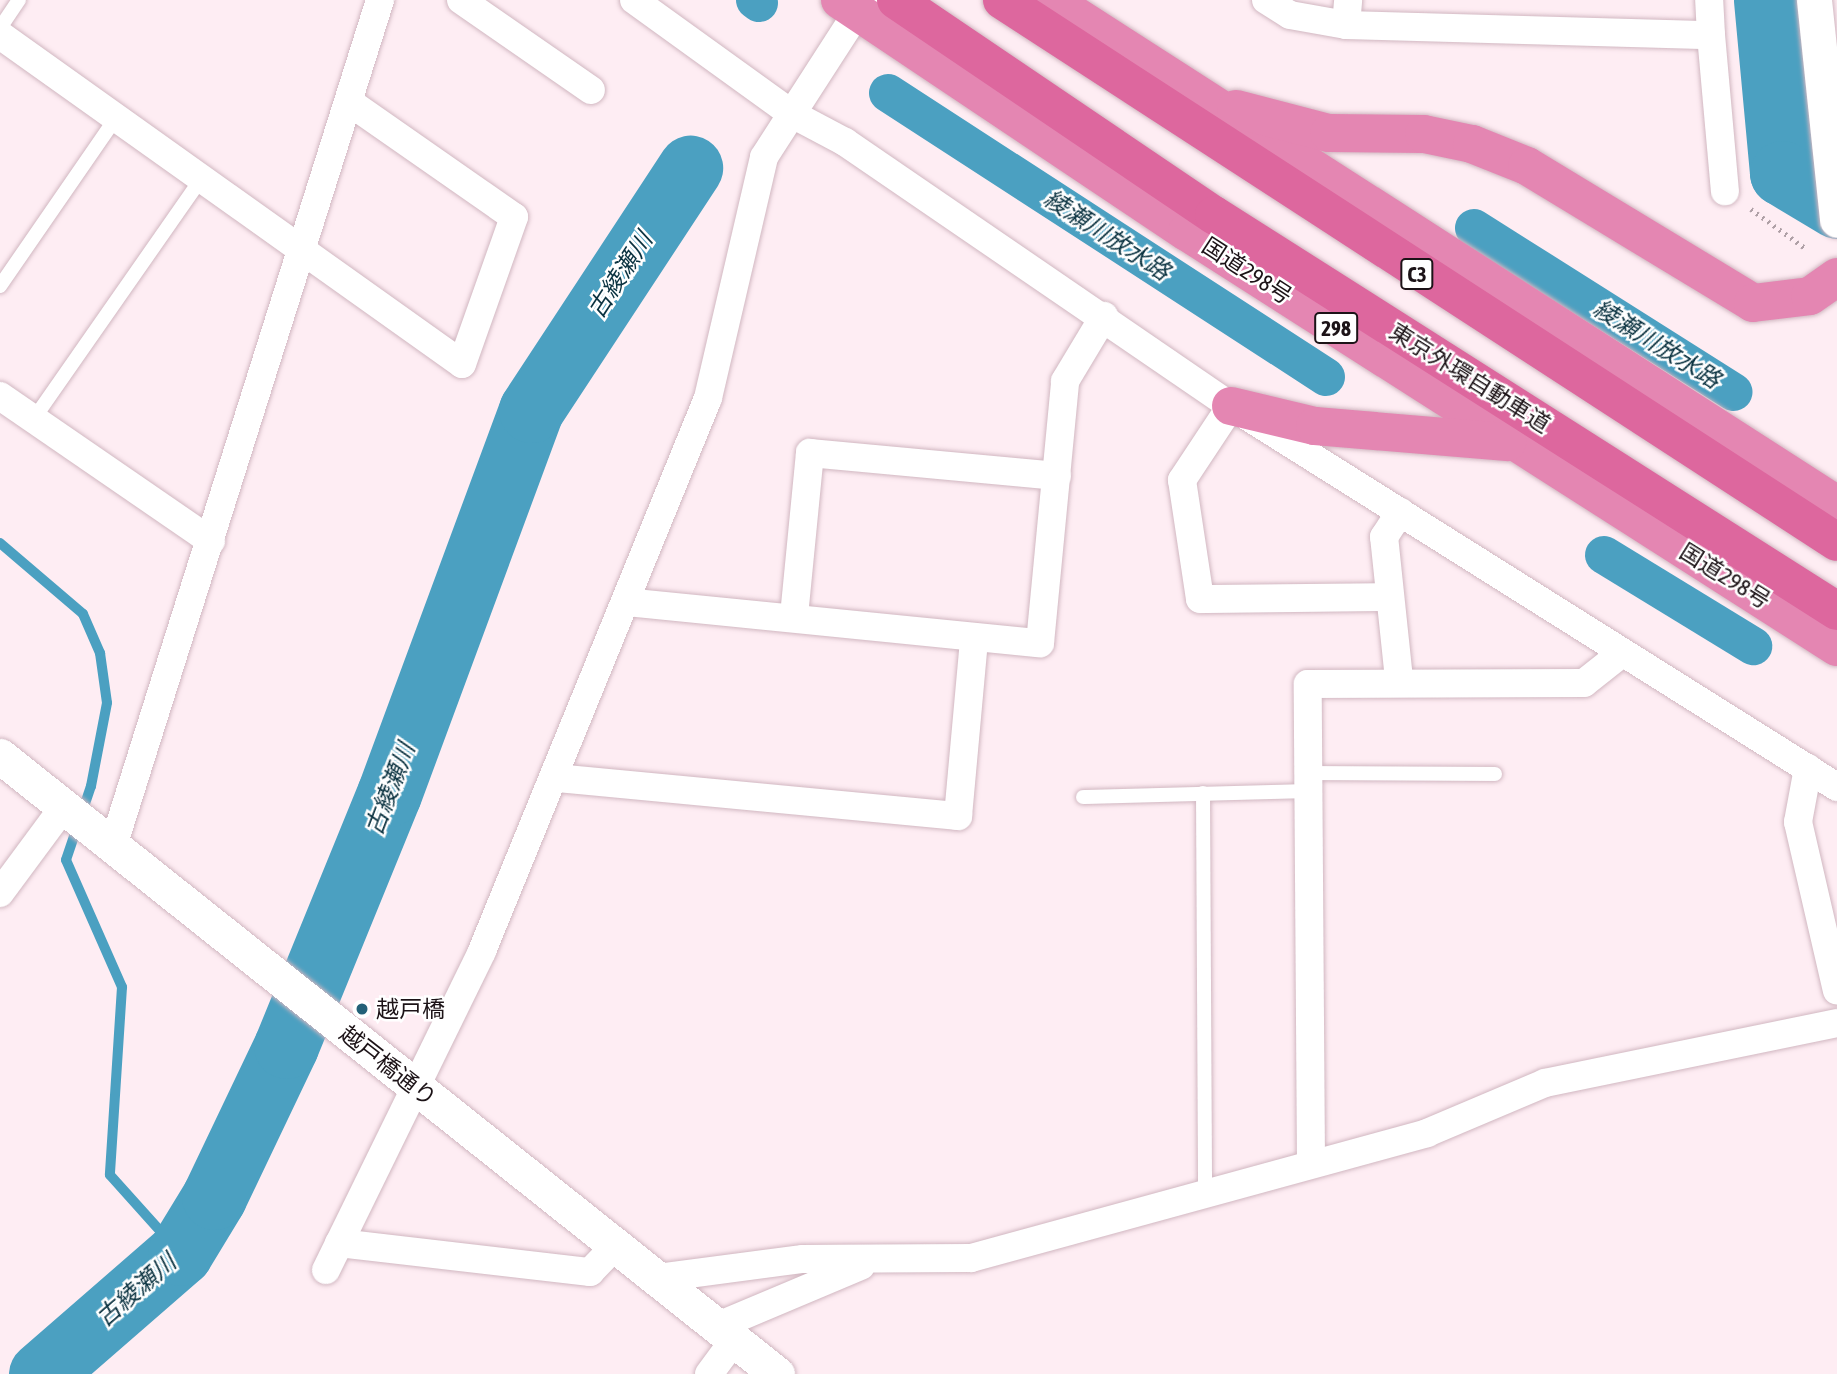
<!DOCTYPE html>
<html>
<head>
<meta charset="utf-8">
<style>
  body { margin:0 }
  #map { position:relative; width:1837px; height:1374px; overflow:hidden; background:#feedf3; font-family:"Asap Condensed","Noto Sans JP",sans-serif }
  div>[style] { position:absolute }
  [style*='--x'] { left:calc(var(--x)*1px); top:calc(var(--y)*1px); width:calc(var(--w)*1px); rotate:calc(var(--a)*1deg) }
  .stream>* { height:10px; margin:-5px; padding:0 5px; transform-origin:5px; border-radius:5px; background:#4ba0c1 }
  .canal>* { height:38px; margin:-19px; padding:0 19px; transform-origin:19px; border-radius:19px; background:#4ba0c1 }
  .river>* { height:65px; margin:-32.5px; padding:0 32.5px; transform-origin:32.5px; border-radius:32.5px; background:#4ba0c1 }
  .path>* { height:4.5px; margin-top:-2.25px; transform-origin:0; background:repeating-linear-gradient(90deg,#afa0a6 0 2px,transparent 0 7px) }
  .roads { filter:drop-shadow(0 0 2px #d1b7c1) drop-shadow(0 0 2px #d1b7c1) }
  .service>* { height:14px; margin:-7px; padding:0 7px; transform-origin:7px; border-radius:7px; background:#fff }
  .minor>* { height:28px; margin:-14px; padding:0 14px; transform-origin:14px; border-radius:14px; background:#fff }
  .tertiary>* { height:35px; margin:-17.5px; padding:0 17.5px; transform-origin:17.5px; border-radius:17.5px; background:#fff }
  .trunk>* { height:38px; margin:-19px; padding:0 19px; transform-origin:19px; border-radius:19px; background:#e486b2 }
  .motorway>* { height:38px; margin:-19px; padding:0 19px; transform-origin:19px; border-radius:19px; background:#dd679e }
  .dots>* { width:19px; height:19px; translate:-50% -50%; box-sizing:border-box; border:4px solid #fff; border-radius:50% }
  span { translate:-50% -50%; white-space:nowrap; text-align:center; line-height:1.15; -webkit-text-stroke:5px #fff; paint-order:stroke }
  .shield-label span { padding:2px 5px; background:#fff; border:2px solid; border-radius:5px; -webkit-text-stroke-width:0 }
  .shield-label { font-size:21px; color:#1c1317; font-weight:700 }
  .street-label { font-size:23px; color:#1c1317 }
  .poi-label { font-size:23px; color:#1c1317 }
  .left { translate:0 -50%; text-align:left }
  .water-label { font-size:24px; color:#0a3240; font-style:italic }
</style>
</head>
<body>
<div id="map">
  <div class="stream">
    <div style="--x:0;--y:543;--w:109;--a:40.5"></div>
    <div style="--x:83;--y:614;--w:43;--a:66.4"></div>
    <div style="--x:100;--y:653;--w:50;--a:82"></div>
    <div style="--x:107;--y:703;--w:85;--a:100.9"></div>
    <div style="--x:91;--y:786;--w:78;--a:108.7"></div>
    <div style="--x:66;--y:860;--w:139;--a:66.2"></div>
    <div style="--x:122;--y:987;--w:188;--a:93.7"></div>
    <div style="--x:110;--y:1175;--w:105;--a:48.1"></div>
  </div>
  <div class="canal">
    <div style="--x:755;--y:0;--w:5;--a:37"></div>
    <div style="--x:888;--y:93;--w:522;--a:32.96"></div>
    <div style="--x:1474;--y:228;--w:307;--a:32.3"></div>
    <div style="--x:1604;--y:555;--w:175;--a:31.4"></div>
  </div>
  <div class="river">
    <div style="--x:1766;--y:0;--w:174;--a:84.7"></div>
    <div style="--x:1782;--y:173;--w:64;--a:31"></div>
    <div style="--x:41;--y:1374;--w:184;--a:-41"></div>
    <div style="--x:180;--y:1253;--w:66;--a:-58.7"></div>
    <div style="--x:214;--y:1197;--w:167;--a:-64.5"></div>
    <div style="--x:286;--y:1046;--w:272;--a:-67.8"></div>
    <div style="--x:389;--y:794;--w:409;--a:-69.7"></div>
    <div style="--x:531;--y:410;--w:290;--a:-56.7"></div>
  </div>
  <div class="path">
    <div style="--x:1751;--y:209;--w:67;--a:35.8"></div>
  </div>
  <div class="roads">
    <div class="service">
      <div style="--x:0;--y:28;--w:34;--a:-56"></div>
      <div style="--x:0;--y:286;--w:204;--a:-55.4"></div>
      <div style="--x:33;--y:420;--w:295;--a:-55.1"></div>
      <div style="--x:1310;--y:773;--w:185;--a:0.3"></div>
      <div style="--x:1203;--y:793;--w:400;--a:89.7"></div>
      <div style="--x:1083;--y:797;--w:228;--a:-1.5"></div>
    </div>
    <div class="minor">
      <div style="--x:461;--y:0;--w:158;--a:34.7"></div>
      <div style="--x:634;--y:0;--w:195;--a:35.8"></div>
      <div style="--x:792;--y:114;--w:60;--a:27.8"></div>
      <div style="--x:845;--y:142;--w:468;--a:34.4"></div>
      <div style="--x:1231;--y:406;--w:716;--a:32.16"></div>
      <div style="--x:1266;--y:0;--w:28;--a:32"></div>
      <div style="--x:1290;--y:15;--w:57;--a:10.1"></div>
      <div style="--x:1346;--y:25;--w:365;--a:1.6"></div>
      <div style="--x:1711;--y:35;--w:35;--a:-93"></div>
      <div style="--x:1346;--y:25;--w:25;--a:-85"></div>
      <div style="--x:0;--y:35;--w:567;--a:35.46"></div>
      <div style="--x:462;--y:364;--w:156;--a:-70.5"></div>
      <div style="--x:514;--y:217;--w:201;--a:-145.1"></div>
      <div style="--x:1711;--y:35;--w:157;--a:84.9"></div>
      <div style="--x:0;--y:396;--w:256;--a:34.5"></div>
      <div style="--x:1231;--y:406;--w:89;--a:123.5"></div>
      <div style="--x:1182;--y:480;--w:120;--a:81.4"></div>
      <div style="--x:1200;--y:599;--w:189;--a:-0.6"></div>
      <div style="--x:626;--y:602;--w:416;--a:5.7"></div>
      <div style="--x:1040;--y:643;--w:263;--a:-84.5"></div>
      <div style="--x:1065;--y:381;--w:76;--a:-59"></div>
      <div style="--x:794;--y:616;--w:164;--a:-84.4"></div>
      <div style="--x:810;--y:453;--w:248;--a:5.3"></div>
      <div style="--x:1399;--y:679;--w:143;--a:-96"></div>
      <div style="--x:1384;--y:537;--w:30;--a:-57"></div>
      <div style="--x:1808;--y:768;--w:55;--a:100.5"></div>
      <div style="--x:1798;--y:822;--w:173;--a:77"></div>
      <div style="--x:556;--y:778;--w:404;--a:5.4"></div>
      <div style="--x:958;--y:816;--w:177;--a:-84.8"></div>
      <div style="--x:113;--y:846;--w:887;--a:-72.48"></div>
      <div style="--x:0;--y:893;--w:106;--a:-53.5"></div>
      <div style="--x:1311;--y:1163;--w:479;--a:-90.4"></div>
      <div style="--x:1308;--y:684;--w:276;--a:-0.2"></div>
      <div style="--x:1584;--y:683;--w:48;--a:-38.3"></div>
      <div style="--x:339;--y:1243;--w:253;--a:6.6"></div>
      <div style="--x:590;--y:1272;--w:37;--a:-46"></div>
      <div style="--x:326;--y:1270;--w:355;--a:-63.9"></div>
      <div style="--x:482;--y:951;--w:597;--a:-67.77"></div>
      <div style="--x:708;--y:398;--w:247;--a:-76.9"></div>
      <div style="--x:764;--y:157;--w:187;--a:-57.2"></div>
      <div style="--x:658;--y:1278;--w:146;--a:-7.5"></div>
      <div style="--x:803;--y:1259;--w:168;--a:-0.3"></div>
      <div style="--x:971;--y:1258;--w:473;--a:-15.3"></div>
      <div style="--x:1427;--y:1133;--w:128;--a:-23"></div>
      <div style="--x:1545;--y:1083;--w:298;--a:-11.6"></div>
      <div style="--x:718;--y:1326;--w:155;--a:-22.8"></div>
      <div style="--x:709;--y:1374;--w:44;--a:-53.4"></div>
    </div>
    <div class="tertiary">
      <div style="--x:1814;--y:0;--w:221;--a:84"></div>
      <div style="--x:0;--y:756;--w:993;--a:38.5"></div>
    </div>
    <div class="trunk">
      <div style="--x:840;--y:0;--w:417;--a:33.8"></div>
      <div style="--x:1187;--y:232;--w:771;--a:32.56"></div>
      <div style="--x:1051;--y:0;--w:934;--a:32.72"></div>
      <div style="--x:1236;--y:109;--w:96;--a:14.5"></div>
      <div style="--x:1329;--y:133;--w:95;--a:0.6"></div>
      <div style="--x:1424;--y:134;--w:49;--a:11.8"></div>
      <div style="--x:1472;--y:144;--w:59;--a:21.8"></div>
      <div style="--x:1527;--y:166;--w:264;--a:31.2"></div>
      <div style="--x:1753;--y:303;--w:57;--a:-7"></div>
      <div style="--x:1810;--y:296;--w:33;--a:-35"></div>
      <div style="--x:1231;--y:406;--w:86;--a:13.4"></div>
      <div style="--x:1315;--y:426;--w:193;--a:4.8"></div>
    </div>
    <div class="motorway">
      <div style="--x:896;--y:0;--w:384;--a:34.1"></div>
      <div style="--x:1214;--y:215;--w:738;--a:32.44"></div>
      <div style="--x:1002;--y:0;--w:995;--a:32.99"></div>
    </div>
  </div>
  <div class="dots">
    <div style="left:362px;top:1009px;background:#236178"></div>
  </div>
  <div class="shield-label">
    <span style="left:1417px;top:274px">C3</span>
    <span style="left:1336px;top:328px">298</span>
  </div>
  <div class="street-label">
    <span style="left:1247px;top:271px;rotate:33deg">国道298号</span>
    <span style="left:1470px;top:378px;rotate:32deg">東京外環自動車道</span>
    <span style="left:1725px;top:576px;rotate:32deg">国道298号</span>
    <span style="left:388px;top:1066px;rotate:38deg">越戸橋通り</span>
  </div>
  <div class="poi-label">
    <span class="left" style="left:376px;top:1009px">越戸橋</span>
  </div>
  <div class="water-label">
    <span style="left:1107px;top:235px;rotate:33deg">綾瀬川放水路</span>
    <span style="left:620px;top:275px;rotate:-57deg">古綾瀬川</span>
    <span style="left:1657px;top:344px;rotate:32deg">綾瀬川放水路</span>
    <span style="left:390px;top:789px;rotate:-69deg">古綾瀬川</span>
    <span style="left:136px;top:1290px;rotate:-41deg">古綾瀬川</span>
  </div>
</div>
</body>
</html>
